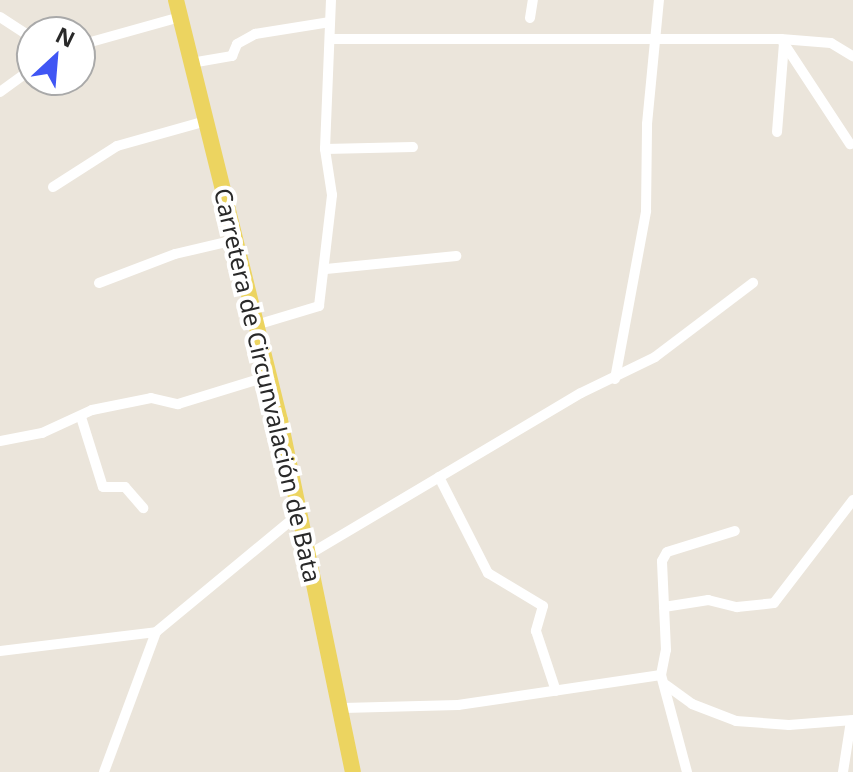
<!DOCTYPE html>
<html>
<head>
<meta charset="utf-8">
<style>
  body { margin:0 }
  #map { position:relative; width:853px; height:772px; overflow:hidden; background:#ebe5db; font-family:"Noto Sans",sans-serif }
  div>[style] { position:absolute }
  [style*='--x'] { left:calc(var(--x)*1px); top:calc(var(--y)*1px); width:calc(var(--w)*1px); rotate:calc(var(--a)*1deg) }
  .street>* { height:10px; margin:-5px; padding:0 5px; transform-origin:5px; border-radius:5px; background:#fff }
  .primary>* { height:16px; margin:-8px; padding:0 8px; transform-origin:8px; border-radius:8px; background:#ecd460 }
  span { translate:-50% -50%; white-space:nowrap; text-align:center; line-height:1.15; -webkit-text-stroke:8px #fff; paint-order:stroke }
  .street-label { font-size:24px; color:#292929 }
  .north { position:absolute; left:16px; top:16px; width:80px; height:80px; box-sizing:border-box; background:#fff; border:2px solid #a9a9a9; border-radius:50%; rotate:26deg; font-size:22px; font-weight:700; line-height:32px; text-align:center; color:#292929 }
  .north::after { content:''; display:block; margin:auto; width:28px; height:36px; background:#4056f4; clip-path:polygon(50% 0,100% 100%,50% 72%,0 100%) }
</style>
</head>
<body>
<div id="map">
  <div class="street">
    <div style="--x:0;--y:17;--w:38;--a:33"></div>
    <div style="--x:530;--y:18;--w:18;--a:-81"></div>
    <div style="--x:331;--y:39;--w:450;--a:0"></div>
    <div style="--x:781;--y:39;--w:50;--a:4.6"></div>
    <div style="--x:831;--y:43;--w:26;--a:31"></div>
    <div style="--x:781;--y:39;--w:126;--a:56.7"></div>
    <div style="--x:80;--y:45;--w:104;--a:-15.6"></div>
    <div style="--x:191;--y:63;--w:42;--a:-9.7"></div>
    <div style="--x:232;--y:56;--w:13;--a:-67"></div>
    <div style="--x:237;--y:44;--w:21;--a:-29"></div>
    <div style="--x:255;--y:34;--w:76;--a:-9.1"></div>
    <div style="--x:0;--y:92;--w:39;--a:-36"></div>
    <div style="--x:777;--y:132;--w:89;--a:-85.5"></div>
    <div style="--x:325;--y:149;--w:88;--a:-1.3"></div>
    <div style="--x:53;--y:187;--w:76;--a:-32.6"></div>
    <div style="--x:117;--y:146;--w:92;--a:-15.7"></div>
    <div style="--x:326;--y:269;--w:131;--a:-5.7"></div>
    <div style="--x:99;--y:283;--w:81;--a:-20.9"></div>
    <div style="--x:175;--y:254;--w:62;--a:-13.1"></div>
    <div style="--x:256;--y:325;--w:66;--a:-16.8"></div>
    <div style="--x:319;--y:306;--w:112;--a:-83.3"></div>
    <div style="--x:332;--y:195;--w:47;--a:-98.7"></div>
    <div style="--x:325;--y:149;--w:149;--a:-87.7"></div>
    <div style="--x:615;--y:379;--w:171;--a:-79.5"></div>
    <div style="--x:646;--y:211;--w:87;--a:-89.3"></div>
    <div style="--x:647;--y:124;--w:125;--a:-84.5"></div>
    <div style="--x:81;--y:417;--w:73;--a:72.6"></div>
    <div style="--x:103;--y:487;--w:22;--a:0"></div>
    <div style="--x:125;--y:487;--w:28;--a:49"></div>
    <div style="--x:0;--y:441;--w:43;--a:-10.8"></div>
    <div style="--x:42;--y:433;--w:55;--a:-24.7"></div>
    <div style="--x:92;--y:410;--w:60;--a:-11.5"></div>
    <div style="--x:151;--y:398;--w:28;--a:13"></div>
    <div style="--x:178;--y:404;--w:95;--a:-17.1"></div>
    <div style="--x:439;--y:477;--w:108;--a:63"></div>
    <div style="--x:488;--y:573;--w:64;--a:31"></div>
    <div style="--x:543;--y:606;--w:26;--a:106"></div>
    <div style="--x:536;--y:631;--w:63;--a:71.6"></div>
    <div style="--x:308;--y:555;--w:317;--a:-30.7"></div>
    <div style="--x:581;--y:393;--w:82;--a:-25.9"></div>
    <div style="--x:655;--y:357;--w:123;--a:-37.1"></div>
    <div style="--x:664;--y:607;--w:45;--a:-9"></div>
    <div style="--x:708;--y:600;--w:30;--a:14"></div>
    <div style="--x:737;--y:607;--w:37;--a:-6"></div>
    <div style="--x:774;--y:603;--w:130;--a:-52.5"></div>
    <div style="--x:0;--y:651;--w:157;--a:-6.9"></div>
    <div style="--x:156;--y:632;--w:187;--a:-39.6"></div>
    <div style="--x:666;--y:685;--w:32;--a:36"></div>
    <div style="--x:692;--y:704;--w:47;--a:21.1"></div>
    <div style="--x:736;--y:721;--w:53;--a:4.3"></div>
    <div style="--x:789;--y:725;--w:64;--a:-4.5"></div>
    <div style="--x:343;--y:708;--w:115;--a:-1.5"></div>
    <div style="--x:458;--y:705;--w:205;--a:-8.4"></div>
    <div style="--x:104;--y:772;--w:149;--a:-69.6"></div>
    <div style="--x:687;--y:772;--w:100;--a:-105"></div>
    <div style="--x:661;--y:675;--w:25;--a:-79"></div>
    <div style="--x:666;--y:650;--w:89;--a:-92.6"></div>
    <div style="--x:662;--y:561;--w:10;--a:-61"></div>
    <div style="--x:667;--y:552;--w:71;--a:-17.2"></div>
    <div style="--x:843;--y:772;--w:52;--a:-81.1"></div>
  </div>
  <div class="primary">
    <div style="--x:176;--y:0;--w:433;--a:76.1"></div>
    <div style="--x:280;--y:420;--w:359;--a:78.3"></div>
  </div>
  <div class="street-label">
    <span style="left:268px;top:385px;rotate:77deg">Carretera de Circunvalación de Bata</span>
  </div>
  <div class="north">N</div>
</div>
</body>
</html>
